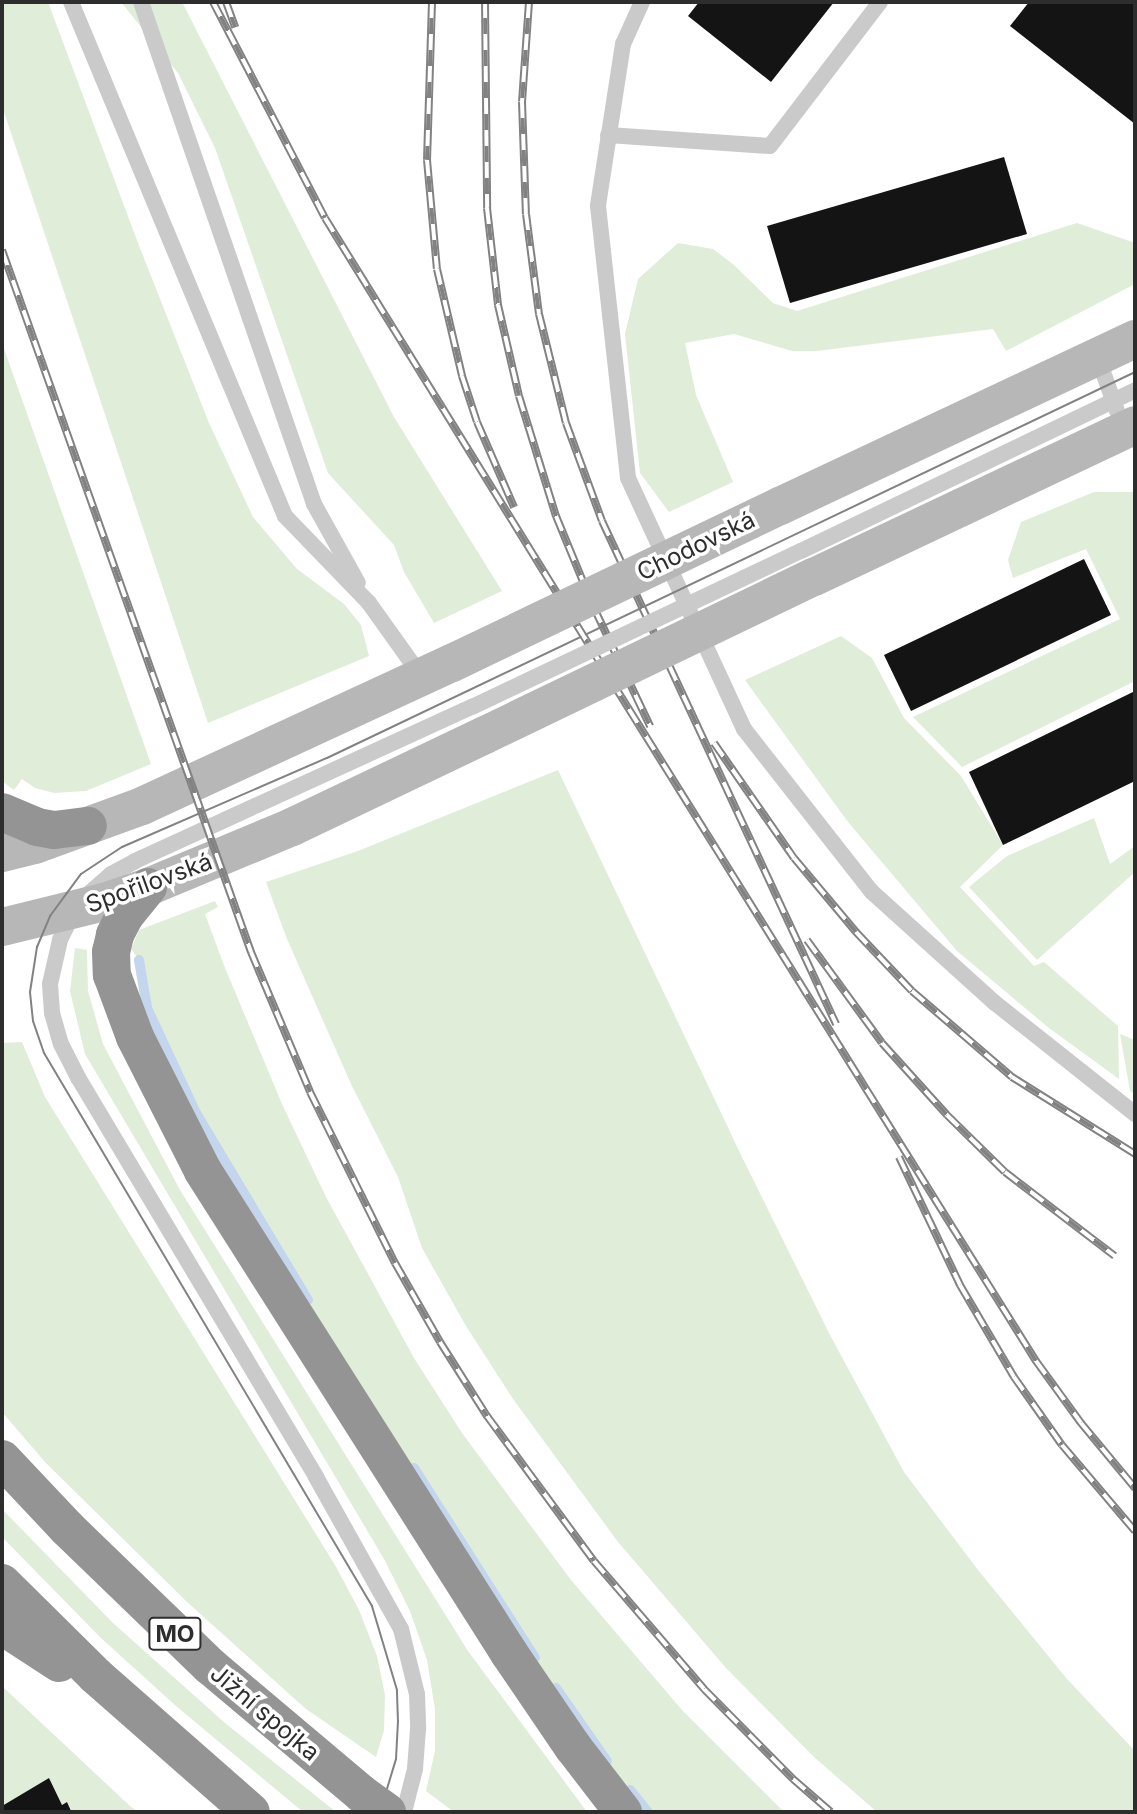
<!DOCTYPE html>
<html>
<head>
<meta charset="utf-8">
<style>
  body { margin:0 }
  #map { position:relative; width:1137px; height:1814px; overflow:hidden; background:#fff; font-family:Inter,sans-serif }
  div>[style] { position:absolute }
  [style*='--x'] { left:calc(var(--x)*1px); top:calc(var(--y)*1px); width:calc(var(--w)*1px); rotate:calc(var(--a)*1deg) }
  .green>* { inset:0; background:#e0edd9 }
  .stream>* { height:10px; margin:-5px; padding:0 5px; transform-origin:5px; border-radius:5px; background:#c4d6ee }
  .building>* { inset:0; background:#141414 }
  .lane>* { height:16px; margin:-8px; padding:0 8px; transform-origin:8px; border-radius:8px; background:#cacaca }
  .secondary>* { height:38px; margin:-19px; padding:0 19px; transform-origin:19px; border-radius:19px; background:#b7b7b7 }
  .highway>* { height:38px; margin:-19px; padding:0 19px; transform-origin:19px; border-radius:19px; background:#949494 }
  .tram>* { height:2px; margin:-1px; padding:0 1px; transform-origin:1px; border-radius:1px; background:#828282 }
  .rail>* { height:8px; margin-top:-4px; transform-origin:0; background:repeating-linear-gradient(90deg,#fff 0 16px,#828282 0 32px); box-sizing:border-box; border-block:2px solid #828282 }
  .lane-bridge>* { height:16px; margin:-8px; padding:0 8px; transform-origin:8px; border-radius:8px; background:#cacaca }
  .secondary-bridge>* { height:38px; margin:-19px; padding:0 19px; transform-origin:19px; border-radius:19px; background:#b7b7b7 }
  .highway-bridge>* { height:38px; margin:-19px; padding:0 19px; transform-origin:19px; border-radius:19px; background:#949494 }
  span { translate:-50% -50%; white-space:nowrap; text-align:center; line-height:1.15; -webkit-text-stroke:7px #fff; paint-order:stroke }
  .shield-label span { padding:2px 5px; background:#fff; border:2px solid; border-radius:5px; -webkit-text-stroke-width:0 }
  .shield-label { font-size:23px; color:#2d2d2d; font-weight:700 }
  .street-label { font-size:24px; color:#2d2d2d }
  .frame { position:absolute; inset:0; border:4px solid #2d2d2d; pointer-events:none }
</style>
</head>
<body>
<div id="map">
  <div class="green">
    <div style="clip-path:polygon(2px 2px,48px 2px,138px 243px,209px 423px,253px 517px,297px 569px,344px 604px,361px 625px,369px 656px,208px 723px,2px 106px)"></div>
    <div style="clip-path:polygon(121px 2px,182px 2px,394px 417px,502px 591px,434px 623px,404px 572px,394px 545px,328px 473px,215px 148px,178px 73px)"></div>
    <div style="clip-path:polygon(1077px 223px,1135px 243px,1135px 284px,1006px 351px,993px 329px,817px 351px,792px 351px,734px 334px,685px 343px,696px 395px,733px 482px,669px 512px,640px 473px,625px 334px,638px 279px,678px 243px,713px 249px,734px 265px,773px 303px,797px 311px)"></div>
    <div style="clip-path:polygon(2px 343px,151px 764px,86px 791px,54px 793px,35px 788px,22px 779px,14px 790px,2px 781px)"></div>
    <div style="clip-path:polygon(1094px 492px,1135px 492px,1135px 681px,962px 767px,913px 717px,1120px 619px,1086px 549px,1013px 578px,1008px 560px,1021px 522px)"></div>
    <div style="clip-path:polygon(841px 636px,872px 658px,904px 718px,961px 776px,1003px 845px,960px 887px,1034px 966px,1044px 962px,1118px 1026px,1119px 1079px,1049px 1028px,957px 951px,848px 822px,745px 680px)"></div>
    <div style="clip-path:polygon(558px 770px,742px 1157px,830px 1335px,904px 1472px,978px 1570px,1067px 1679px,1135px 1751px,1135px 1812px,877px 1812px,814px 1757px,726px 1668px,618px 1542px,513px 1399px,466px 1326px,422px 1248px,398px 1177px,351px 1084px,287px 939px,266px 882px,358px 851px)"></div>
    <div style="clip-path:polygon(1094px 818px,1110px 864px,1135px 846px,1135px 872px,1037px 960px,969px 887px,1007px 856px)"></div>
    <div style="clip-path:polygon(215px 901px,218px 907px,205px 914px,223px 963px,282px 1104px,326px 1197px,414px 1358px,462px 1433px,571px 1580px,682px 1710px,784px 1812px,641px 1812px,589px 1744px,353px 1374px,240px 1191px,196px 1113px,147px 1008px,139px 960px,131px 949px,139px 930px)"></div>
    <div style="clip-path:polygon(75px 948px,87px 950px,88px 991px,103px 1044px,180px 1190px,468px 1651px,587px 1812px,454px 1812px,426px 1791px,435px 1751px,435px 1709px,427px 1660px,410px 1611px,384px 1559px,85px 1054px,70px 991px)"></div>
    <div style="clip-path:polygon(1120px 1034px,1135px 1040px,1135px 1094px,1130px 1091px)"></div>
    <div style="clip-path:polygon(22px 1042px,45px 1097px,335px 1565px,359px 1610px,377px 1656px,385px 1695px,384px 1730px,376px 1757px,306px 1709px,186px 1601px,45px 1462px,2px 1412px,2px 1043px)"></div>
    <div style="clip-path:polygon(2px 1509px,113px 1623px,225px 1723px,336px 1812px,303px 1812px,176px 1706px,101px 1638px,2px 1537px)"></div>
    <div style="clip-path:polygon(2px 1686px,130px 1806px,138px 1812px,69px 1812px,71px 1811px,67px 1802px,62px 1805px,49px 1778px,2px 1806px)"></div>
  </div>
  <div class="stream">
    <div style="--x:139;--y:960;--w:49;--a:80.5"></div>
    <div style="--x:147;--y:1008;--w:116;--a:65"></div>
    <div style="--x:196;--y:1113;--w:218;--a:59.1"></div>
    <div style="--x:414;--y:1468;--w:225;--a:57.5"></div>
    <div style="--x:556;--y:1688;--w:89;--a:55.1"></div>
    <div style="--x:630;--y:1790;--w:28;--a:51"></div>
  </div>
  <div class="building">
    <div style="clip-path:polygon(699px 2px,834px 2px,771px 82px,688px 16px)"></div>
    <div style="clip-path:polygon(1029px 2px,1135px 2px,1135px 124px,1010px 26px)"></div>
    <div style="clip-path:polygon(1004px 157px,1027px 234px,790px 303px,767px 226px)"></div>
    <div style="clip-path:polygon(1084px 559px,1111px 615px,911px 711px,884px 655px)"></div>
    <div style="clip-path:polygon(1135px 691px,1135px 781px,1003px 845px,969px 772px)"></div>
    <div style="clip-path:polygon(49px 1778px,62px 1805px,67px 1802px,71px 1811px,2px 1812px,2px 1806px)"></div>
  </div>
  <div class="lane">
    <div style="--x:71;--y:2;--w:557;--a:67.4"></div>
    <div style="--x:285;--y:516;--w:121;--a:46"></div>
    <div style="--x:369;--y:603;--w:90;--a:54.5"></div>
    <div style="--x:141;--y:2;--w:531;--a:70.98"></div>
    <div style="--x:314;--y:504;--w:90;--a:60.9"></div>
    <div style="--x:642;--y:2;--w:46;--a:114.3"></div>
    <div style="--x:623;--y:44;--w:164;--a:98.8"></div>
    <div style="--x:598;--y:206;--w:274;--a:83.7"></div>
    <div style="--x:628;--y:478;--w:277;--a:65.2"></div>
    <div style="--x:744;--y:729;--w:207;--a:51.9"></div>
    <div style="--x:872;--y:892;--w:166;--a:42.1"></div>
    <div style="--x:995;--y:1003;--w:179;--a:38.4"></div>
    <div style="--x:608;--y:135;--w:162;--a:3.9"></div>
    <div style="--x:770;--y:146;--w:181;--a:-52.6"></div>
    <div style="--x:1098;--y:358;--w:56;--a:70.3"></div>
    <div style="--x:801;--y:551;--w:371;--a:-25.7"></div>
    <div style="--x:86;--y:896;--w:33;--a:-41"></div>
    <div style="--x:111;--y:874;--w:27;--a:-28"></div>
    <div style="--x:135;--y:861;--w:371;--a:-24.6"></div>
    <div style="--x:73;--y:914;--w:29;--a:117"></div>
    <div style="--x:60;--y:940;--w:45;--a:102.8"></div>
    <div style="--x:50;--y:984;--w:29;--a:86"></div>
    <div style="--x:52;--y:1013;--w:32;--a:74"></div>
    <div style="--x:61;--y:1044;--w:39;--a:63"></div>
    <div style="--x:79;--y:1079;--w:463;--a:59.2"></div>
    <div style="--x:316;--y:1477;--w:174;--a:60.8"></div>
    <div style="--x:401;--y:1629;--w:67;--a:76.2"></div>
    <div style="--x:417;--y:1694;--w:35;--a:88"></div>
    <div style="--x:418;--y:1729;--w:40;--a:94.3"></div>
    <div style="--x:415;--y:1769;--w:44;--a:104.3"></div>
  </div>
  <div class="secondary">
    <div style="--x:780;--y:506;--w:392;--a:-25.2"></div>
    <div style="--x:814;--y:577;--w:355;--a:-25.3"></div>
    <div style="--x:2;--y:853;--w:34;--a:-14"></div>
    <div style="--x:35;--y:845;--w:114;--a:-20"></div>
    <div style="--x:142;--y:806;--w:341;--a:-24.8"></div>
    <div style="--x:2;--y:927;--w:105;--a:-13.8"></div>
    <div style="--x:104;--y:902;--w:46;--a:-18.8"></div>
    <div style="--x:148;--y:887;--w:156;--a:-22.6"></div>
    <div style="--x:292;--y:827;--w:214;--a:-25.5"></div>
  </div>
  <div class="highway">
    <div style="--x:2;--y:812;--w:38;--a:23"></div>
    <div style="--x:37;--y:827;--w:17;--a:10"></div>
    <div style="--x:54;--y:830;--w:34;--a:-7"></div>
    <div style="--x:148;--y:887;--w:38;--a:129"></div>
    <div style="--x:124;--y:917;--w:20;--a:117"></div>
    <div style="--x:115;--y:935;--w:17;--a:103"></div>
    <div style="--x:111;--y:952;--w:23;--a:88"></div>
    <div style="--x:112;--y:975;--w:66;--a:69.6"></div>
    <div style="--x:135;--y:1037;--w:150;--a:63.1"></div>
    <div style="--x:203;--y:1171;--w:571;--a:57.59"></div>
    <div style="--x:509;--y:1653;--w:114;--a:55.8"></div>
    <div style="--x:573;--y:1747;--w:82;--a:52.4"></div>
    <div style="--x:2;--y:1459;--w:95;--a:46.7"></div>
    <div style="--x:67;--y:1528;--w:199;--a:44"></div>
    <div style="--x:210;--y:1666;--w:199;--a:40.1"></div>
    <div style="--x:2;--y:1583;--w:132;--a:44.7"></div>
    <div style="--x:96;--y:1676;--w:206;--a:41.3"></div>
    <div style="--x:2;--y:1626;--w:68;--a:33"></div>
  </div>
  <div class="tram">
    <div style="--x:380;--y:1812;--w:55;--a:-73.2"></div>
    <div style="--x:396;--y:1759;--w:37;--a:-87"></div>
    <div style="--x:398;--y:1722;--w:32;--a:-92"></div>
    <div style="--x:397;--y:1690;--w:88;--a:-106.6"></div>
    <div style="--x:372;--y:1606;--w:643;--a:-120.67"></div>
    <div style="--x:44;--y:1053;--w:34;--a:-109"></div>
    <div style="--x:33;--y:1021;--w:29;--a:-96"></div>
    <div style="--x:30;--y:992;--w:46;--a:-81.2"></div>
    <div style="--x:37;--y:947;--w:34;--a:-67"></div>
    <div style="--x:50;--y:916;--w:52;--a:-53.6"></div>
    <div style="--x:81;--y:874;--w:49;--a:-33.4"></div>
    <div style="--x:122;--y:847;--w:223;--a:-23.5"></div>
    <div style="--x:327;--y:758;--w:895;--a:-25.53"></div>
  </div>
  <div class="rail">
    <div style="--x:213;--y:2;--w:243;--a:62.6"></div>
    <div style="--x:325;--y:218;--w:546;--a:58.26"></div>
    <div style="--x:612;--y:682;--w:801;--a:58.02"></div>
    <div style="--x:1036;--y:1361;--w:77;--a:54"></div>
    <div style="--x:1081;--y:1423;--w:85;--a:50.3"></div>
    <div style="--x:226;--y:2;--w:27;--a:70"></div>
    <div style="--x:432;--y:2;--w:158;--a:91.8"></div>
    <div style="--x:427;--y:160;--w:109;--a:84.8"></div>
    <div style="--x:437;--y:269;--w:110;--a:76.8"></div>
    <div style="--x:462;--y:376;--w:48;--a:71.9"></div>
    <div style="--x:477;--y:422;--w:93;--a:66.5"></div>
    <div style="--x:485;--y:2;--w:206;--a:89.4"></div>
    <div style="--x:487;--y:208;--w:98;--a:83.5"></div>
    <div style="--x:498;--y:305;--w:93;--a:77"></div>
    <div style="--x:519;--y:396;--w:126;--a:72.9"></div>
    <div style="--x:556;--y:516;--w:100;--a:67.6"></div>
    <div style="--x:594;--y:608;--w:131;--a:64.6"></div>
    <div style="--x:529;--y:2;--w:100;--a:94"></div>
    <div style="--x:522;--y:102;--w:112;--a:88"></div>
    <div style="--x:526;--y:214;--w:101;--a:82.6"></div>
    <div style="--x:539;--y:314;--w:112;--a:76.1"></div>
    <div style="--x:566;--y:423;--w:104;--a:69.8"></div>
    <div style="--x:602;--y:521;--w:555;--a:65.05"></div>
    <div style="--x:2;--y:250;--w:745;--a:70.47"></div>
    <div style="--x:251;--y:952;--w:152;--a:67.1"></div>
    <div style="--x:310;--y:1092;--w:191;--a:63.6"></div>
    <div style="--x:395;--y:1263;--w:91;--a:60.3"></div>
    <div style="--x:440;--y:1342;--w:88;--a:57.6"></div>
    <div style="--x:487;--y:1416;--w:180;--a:53.6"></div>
    <div style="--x:594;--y:1561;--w:169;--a:49.3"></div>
    <div style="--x:704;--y:1689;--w:127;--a:45.3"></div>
    <div style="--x:793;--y:1779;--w:50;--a:41"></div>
    <div style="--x:714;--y:743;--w:140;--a:55.2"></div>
    <div style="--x:794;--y:858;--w:97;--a:50"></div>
    <div style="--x:856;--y:932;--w:81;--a:46.5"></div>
    <div style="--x:912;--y:991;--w:132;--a:40.7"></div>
    <div style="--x:1012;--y:1077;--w:145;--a:32"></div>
    <div style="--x:807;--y:940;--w:127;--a:53.9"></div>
    <div style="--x:882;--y:1043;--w:97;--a:47.9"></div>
    <div style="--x:947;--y:1115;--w:81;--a:44.5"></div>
    <div style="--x:1005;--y:1172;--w:138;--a:37.4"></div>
    <div style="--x:899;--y:1157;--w:142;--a:64.5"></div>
    <div style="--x:960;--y:1285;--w:107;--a:59.6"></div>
    <div style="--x:1014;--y:1377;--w:83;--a:54.8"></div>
    <div style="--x:1062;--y:1445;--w:113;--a:49.7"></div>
  </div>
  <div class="lane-bridge">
    <div style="--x:472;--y:707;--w:364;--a:-25.4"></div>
  </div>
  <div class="secondary-bridge">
    <div style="--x:452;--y:663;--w:364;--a:-25.6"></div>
    <div style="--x:485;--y:735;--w:365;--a:-25.7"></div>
  </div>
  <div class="highway-bridge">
    <div style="--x:362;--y:1794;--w:31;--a:36"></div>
  </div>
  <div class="shield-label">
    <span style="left:175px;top:1634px">MO</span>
  </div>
  <div class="street-label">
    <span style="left:696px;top:546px;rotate:-26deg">Chodovská</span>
    <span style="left:149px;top:883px;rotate:-20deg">Spořilovská</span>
    <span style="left:265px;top:1713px;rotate:40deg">Jižní spojka</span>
  </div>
  <div class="frame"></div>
</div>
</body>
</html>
